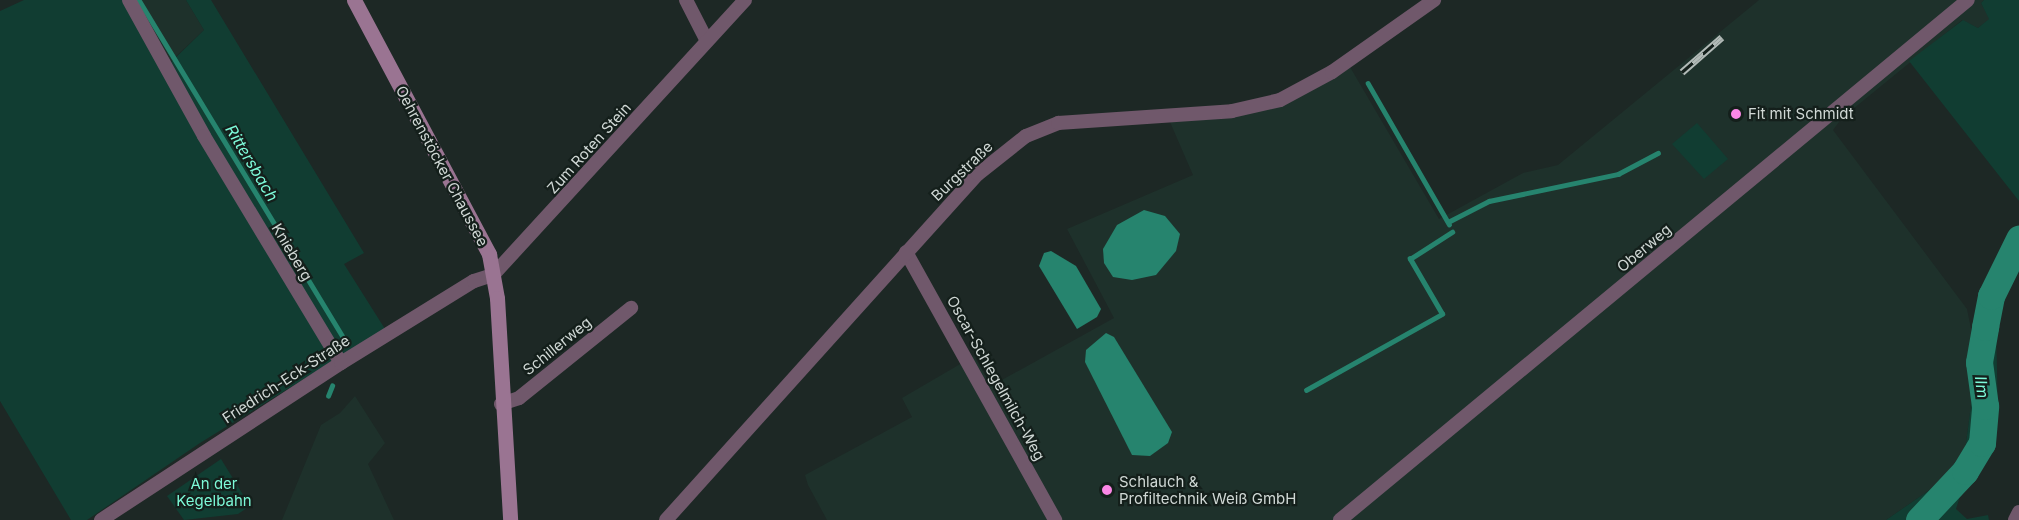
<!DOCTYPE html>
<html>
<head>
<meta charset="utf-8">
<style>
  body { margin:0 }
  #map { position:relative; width:2019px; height:520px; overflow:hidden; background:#1d2825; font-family:Inter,sans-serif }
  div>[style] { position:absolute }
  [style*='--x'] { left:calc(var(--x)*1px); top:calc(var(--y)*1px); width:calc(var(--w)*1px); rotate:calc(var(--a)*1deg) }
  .built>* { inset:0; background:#1e312b }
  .green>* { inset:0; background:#113d32 }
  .water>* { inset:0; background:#26846e }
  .stream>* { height:4.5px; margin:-2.25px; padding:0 2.25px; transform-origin:2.25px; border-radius:2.25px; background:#26846e }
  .river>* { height:27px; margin:-13.5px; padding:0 13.5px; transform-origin:13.5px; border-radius:13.5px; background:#26846e }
  .street>* { height:14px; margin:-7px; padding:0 7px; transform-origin:7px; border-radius:7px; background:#70586b }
  .secondary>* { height:15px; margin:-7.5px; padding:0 7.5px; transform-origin:7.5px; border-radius:7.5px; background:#9a7492 }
  .rail>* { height:7px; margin-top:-3.5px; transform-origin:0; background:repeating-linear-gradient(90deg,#141f1b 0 14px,#b2bab7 0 28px); box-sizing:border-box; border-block:2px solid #b2bab7 }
  .dots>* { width:16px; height:16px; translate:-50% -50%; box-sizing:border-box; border:3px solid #141f1b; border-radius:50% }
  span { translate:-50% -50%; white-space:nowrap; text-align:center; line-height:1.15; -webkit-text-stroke:4.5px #141f1b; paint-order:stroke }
  .poi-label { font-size:15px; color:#d0d8d5 }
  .left { translate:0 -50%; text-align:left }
  .street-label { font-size:15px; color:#d0d8d5 }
  .park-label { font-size:15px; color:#7cf9d7 }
  .water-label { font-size:16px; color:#7dfad9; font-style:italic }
</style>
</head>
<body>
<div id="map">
  <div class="built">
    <div style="clip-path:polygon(133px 0,186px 0,204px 30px,169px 63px)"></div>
    <div style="clip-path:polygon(1759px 0,1984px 0,1981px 3px,1990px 19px,1978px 28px,1962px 20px,1842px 118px,1833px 130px,1967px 309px,1977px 358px,1963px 467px,1886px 520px,827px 520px,808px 485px,805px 475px,912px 417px,902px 398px,974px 356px,991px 386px,1114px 318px,1067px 229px,1193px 175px,1170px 122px,1227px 117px,1350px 67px,1439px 219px,1523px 173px,1558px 165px)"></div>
    <div style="clip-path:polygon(355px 396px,385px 443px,368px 464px,394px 520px,282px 520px,321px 425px,340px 413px)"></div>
  </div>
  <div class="green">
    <div style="clip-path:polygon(24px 0,133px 0,170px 63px,204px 30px,186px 0,211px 0,364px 253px,344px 264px,385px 329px,200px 443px,87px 520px,71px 520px,0 401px,0 11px)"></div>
    <div style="clip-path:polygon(1984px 0,2019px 0,2019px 201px,1909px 61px,1963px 20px,1978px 28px,1989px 19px,1981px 3px)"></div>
    <div style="clip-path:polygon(1697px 123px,1728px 159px,1704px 179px,1672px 144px)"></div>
    <div style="clip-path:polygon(1996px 328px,1998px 414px,1976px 476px,1961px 493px,1956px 509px,1967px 519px,1988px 515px,1989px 520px,1886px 520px,1963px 467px,1977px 358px)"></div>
    <div style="clip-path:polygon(221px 459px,250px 506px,238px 514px,184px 520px,167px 496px)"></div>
  </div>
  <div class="water">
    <div style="clip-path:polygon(1144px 210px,1165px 216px,1180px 234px,1176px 251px,1156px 275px,1132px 280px,1113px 277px,1104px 263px,1103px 249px,1117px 225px)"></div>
    <div style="clip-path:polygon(1051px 251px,1076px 266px,1101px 309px,1097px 317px,1077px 329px,1039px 266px,1044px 253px)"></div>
    <div style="clip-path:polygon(1106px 333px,1114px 337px,1172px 432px,1168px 443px,1150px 456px,1132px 455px,1085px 362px,1086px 350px)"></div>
  </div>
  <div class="stream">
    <div style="--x:139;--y:0;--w:396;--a:58.8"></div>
    <div style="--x:1368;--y:83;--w:163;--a:60.1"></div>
    <div style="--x:1448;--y:222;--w:46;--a:-27.1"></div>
    <div style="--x:1489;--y:201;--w:132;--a:-11.8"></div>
    <div style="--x:1618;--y:174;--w:45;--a:-27.7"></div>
    <div style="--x:1306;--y:390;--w:156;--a:-29.2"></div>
    <div style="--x:1442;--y:314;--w:64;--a:-120.2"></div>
    <div style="--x:1410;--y:259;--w:50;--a:-32.7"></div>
    <div style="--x:328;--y:396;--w:11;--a:-68"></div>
  </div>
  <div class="river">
    <div style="--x:1919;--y:520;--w:67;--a:-46.8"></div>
    <div style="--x:1965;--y:471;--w:33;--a:-59"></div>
    <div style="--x:1982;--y:443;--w:37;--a:-85"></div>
    <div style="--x:1985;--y:406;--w:44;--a:-97.8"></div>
    <div style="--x:1979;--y:362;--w:36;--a:-80"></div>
    <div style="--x:1985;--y:327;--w:32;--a:-79"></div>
    <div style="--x:1991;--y:296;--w:64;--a:-63.8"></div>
  </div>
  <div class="street">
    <div style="--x:129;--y:0;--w:155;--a:61.1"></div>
    <div style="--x:204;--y:136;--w:265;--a:58.9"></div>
    <div style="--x:686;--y:0;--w:46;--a:62.9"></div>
    <div style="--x:906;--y:252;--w:307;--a:60.9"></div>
    <div style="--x:501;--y:404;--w:19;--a:-18"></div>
    <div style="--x:519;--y:398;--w:144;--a:-38.8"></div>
    <div style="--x:101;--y:520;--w:287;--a:-33.2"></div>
    <div style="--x:341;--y:363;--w:156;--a:-31.7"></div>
    <div style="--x:474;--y:281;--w:20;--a:-18"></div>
    <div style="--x:493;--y:275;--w:373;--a:-47.5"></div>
    <div style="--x:666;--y:520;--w:466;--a:-48"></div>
    <div style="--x:978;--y:174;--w:61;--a:-38.4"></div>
    <div style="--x:1026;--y:136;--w:35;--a:-22"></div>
    <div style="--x:1058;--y:123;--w:174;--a:-3.9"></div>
    <div style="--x:1232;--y:111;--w:49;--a:-12.9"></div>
    <div style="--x:1280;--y:100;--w:59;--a:-28.3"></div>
    <div style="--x:1332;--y:72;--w:125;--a:-35.2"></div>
    <div style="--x:1340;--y:520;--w:815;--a:-39.63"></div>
    <div style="--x:2015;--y:520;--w:9;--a:-63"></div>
  </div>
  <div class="secondary">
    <div style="--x:354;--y:0;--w:288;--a:62"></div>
    <div style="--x:489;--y:254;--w:45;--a:79.7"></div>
    <div style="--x:497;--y:298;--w:222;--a:86.6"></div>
  </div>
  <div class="rail">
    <div style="--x:1682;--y:72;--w:53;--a:-41.2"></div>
  </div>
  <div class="dots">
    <div style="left:1736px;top:114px;background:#fb87e6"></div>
    <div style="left:1107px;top:490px;background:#fb87e6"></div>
  </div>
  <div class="poi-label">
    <span class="left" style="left:1748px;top:114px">Fit mit Schmidt</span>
    <span class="left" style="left:1119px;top:490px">Schlauch &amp;<br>Profiltechnik Weiß GmbH</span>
  </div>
  <div class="street-label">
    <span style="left:589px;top:148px;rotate:-48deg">Zum Roten Stein</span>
    <span style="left:442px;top:166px;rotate:62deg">Oehrenstöcker Chaussee</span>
    <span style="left:962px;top:171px;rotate:-44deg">Burgstraße</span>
    <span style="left:1644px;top:248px;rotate:-40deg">Oberweg</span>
    <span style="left:292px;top:252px;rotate:59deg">Knieberg</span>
    <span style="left:557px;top:346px;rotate:-39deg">Schillerweg</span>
    <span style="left:996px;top:378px;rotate:61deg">Oscar-Schlegelmilch-Weg</span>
    <span style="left:286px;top:379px;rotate:-33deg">Friedrich-Eck-Straße</span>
  </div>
  <div class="park-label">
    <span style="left:214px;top:492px">An der<br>Kegelbahn</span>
  </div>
  <div class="water-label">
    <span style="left:252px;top:163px;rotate:59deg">Rittersbach</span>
    <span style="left:1982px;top:387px;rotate:82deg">Ilm</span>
  </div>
</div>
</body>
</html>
